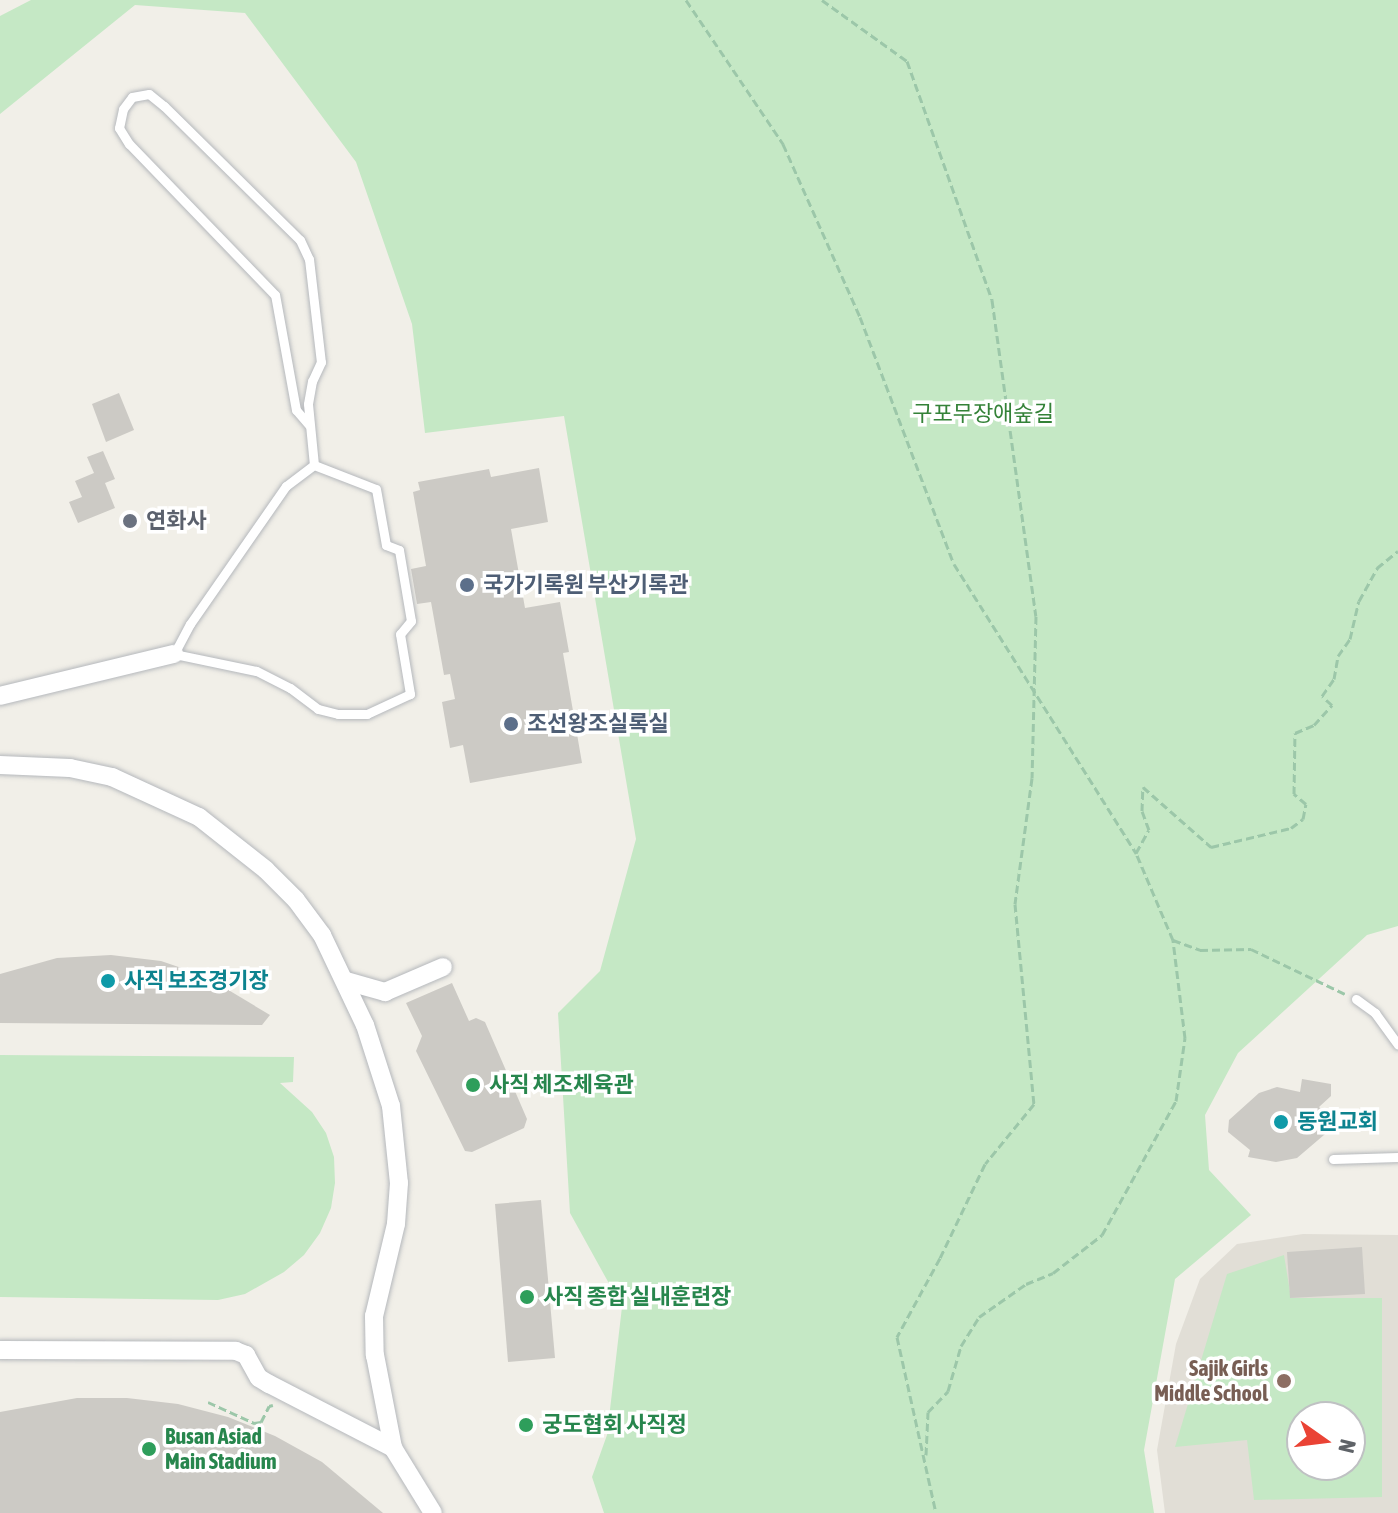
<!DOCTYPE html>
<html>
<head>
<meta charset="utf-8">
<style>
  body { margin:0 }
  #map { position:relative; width:1398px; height:1513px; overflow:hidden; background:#f1efe8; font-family:"Asap Condensed","Noto Sans KR",sans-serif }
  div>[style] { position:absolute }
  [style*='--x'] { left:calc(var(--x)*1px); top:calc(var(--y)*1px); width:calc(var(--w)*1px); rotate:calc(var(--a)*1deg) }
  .education>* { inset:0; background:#e1ded6 }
  .green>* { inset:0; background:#c5e8c5 }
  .building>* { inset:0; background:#cccac5 }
  .path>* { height:3px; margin-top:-1.5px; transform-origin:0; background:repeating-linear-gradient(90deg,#9cc7a9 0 8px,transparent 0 12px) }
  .roads { filter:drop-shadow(0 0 2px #b5b8bc) drop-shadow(0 0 2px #b5b8bc) }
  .lane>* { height:9px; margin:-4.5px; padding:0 4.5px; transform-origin:4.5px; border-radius:4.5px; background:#fff }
  .street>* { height:18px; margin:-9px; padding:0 9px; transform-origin:9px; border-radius:9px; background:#fff }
  .dots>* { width:22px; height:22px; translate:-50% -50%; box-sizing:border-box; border:4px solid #fff; border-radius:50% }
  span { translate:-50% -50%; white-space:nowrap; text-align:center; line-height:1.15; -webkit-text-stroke:7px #fff; paint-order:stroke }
  .park-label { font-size:22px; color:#348238 }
  .worship-label { font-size:22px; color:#5b616d; font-weight:700 }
  .left { translate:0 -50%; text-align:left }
  .service-label { font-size:22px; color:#4e5e75; font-weight:700 }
  .culture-label { font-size:22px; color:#0d838f; font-weight:700 }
  .leisure-label { font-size:22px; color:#27864d; font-weight:700 }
  .education-label { font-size:22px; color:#785e54; font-weight:700 }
  .right { translate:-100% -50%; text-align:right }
  .north { position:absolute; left:1286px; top:1401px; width:80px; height:80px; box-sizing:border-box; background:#fff; border:2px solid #bfc1c3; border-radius:50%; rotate:104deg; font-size:22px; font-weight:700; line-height:32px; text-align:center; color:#5f6368 }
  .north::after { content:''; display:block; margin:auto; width:28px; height:36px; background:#ea4335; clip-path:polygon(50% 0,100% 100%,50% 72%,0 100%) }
</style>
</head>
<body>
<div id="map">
  <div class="education">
    <div style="clip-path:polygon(evenodd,1303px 1234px,1398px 1235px,1398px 1513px,1165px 1513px,1157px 1450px,1176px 1344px,1200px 1279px,1237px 1244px,1303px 1234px,1302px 1417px,1350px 1417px,1350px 1465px,1302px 1465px,1302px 1417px)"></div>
  </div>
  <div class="green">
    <div style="clip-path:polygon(31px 0,1398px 0,1398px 926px,1367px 935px,1238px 1053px,1205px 1115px,1209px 1170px,1251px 1215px,1175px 1279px,1144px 1450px,1154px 1513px,604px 1513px,592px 1477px,607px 1435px,622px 1307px,570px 1213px,558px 1013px,600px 971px,636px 839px,564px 416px,425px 433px,412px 324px,356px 162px,245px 13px,135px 5px,0 114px,0 16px)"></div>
    <div style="clip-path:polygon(0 1055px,294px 1057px,293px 1082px,280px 1083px,312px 1112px,326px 1133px,334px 1157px,335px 1183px,331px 1208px,320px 1233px,304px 1255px,284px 1272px,245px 1294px,218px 1300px,0 1297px)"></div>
    <div style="clip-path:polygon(evenodd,1284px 1255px,1291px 1298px,1382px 1298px,1382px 1497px,1254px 1500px,1247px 1440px,1175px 1447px,1227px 1274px,1284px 1255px,1302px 1417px,1350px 1417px,1350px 1465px,1302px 1465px,1302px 1417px)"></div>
  </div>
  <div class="building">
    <div style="clip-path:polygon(119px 393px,134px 430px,106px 442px,92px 404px)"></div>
    <div style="clip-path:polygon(103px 451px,115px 479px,105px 483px,115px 508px,78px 523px,69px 502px,82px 497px,75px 481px,94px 473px,87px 457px)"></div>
    <div style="clip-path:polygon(539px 468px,548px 522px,511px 529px,525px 608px,560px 602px,569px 652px,563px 653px,582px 763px,470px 783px,463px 745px,450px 748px,442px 702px,455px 699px,450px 674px,444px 675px,431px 602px,417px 604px,411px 569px,426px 566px,413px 492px,420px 490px,418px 482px,489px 469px,491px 477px)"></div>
    <div style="clip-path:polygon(111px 955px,161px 961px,205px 976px,270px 1015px,262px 1025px,0 1023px,0 974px,57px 958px)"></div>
    <div style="clip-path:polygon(452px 983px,469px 1021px,476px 1018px,485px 1022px,527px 1119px,524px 1128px,472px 1152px,465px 1151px,416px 1051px,422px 1036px,406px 1003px)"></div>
    <div style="clip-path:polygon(1302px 1079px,1331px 1084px,1331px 1096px,1319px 1107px,1334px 1123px,1331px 1129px,1297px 1158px,1276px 1162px,1248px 1157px,1250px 1150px,1228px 1132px,1229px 1120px,1259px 1093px,1277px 1087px,1300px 1092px)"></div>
    <div style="clip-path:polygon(541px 1200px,555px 1358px,508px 1362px,495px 1204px)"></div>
    <div style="clip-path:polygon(1362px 1247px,1365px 1294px,1290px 1298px,1287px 1252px)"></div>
    <div style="clip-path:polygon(77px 1398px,127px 1398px,178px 1404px,228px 1417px,275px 1436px,322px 1462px,383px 1513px,0 1513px,0 1412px)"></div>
  </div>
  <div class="path">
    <div style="--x:686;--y:0;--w:174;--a:56"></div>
    <div style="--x:783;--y:144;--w:189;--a:66"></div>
    <div style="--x:860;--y:317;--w:264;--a:69.2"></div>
    <div style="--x:954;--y:564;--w:342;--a:57.8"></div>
    <div style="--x:822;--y:0;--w:105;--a:35.7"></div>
    <div style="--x:907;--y:61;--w:254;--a:70.4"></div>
    <div style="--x:992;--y:300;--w:319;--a:82.1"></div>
    <div style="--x:1036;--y:616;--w:162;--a:91.4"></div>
    <div style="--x:1032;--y:778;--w:127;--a:97.7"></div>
    <div style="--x:1015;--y:904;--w:201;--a:84.6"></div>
    <div style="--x:1034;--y:1104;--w:77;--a:129.2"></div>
    <div style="--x:985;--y:1164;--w:104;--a:115.6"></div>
    <div style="--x:940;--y:1258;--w:90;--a:118.6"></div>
    <div style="--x:897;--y:1337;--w:180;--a:77.5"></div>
    <div style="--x:1173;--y:940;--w:29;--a:20"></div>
    <div style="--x:1200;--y:950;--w:51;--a:-1.1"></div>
    <div style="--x:1251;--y:949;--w:104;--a:25.6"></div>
    <div style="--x:208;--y:1402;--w:51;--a:24.5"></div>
    <div style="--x:254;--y:1423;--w:7;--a:-8"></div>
    <div style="--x:261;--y:1422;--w:18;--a:-63"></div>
    <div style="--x:269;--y:1406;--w:4;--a:-14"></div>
    <div style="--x:926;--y:1455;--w:43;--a:-87.3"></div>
    <div style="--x:928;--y:1412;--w:29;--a:-46"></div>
    <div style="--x:948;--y:1391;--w:47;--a:-73.9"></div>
    <div style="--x:961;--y:1346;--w:34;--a:-58"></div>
    <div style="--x:979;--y:1317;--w:57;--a:-35.1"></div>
    <div style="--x:1026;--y:1284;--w:29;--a:-22"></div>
    <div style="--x:1053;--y:1273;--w:62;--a:-37.8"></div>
    <div style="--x:1102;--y:1235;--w:153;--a:-61.1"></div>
    <div style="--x:1176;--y:1101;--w:64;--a:-81.9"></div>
    <div style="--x:1185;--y:1038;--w:99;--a:-97"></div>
    <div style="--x:1173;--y:940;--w:95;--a:-113"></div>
    <div style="--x:1136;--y:853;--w:26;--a:-61"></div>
    <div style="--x:1149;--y:830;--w:20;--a:-110"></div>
    <div style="--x:1142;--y:811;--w:24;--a:-88"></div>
    <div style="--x:1143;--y:787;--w:91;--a:41.4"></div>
    <div style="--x:1211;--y:847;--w:82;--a:-13.4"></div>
    <div style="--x:1291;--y:828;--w:15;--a:-37"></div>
    <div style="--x:1303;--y:819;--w:15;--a:-79"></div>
    <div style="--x:1306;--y:804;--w:16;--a:-140"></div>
    <div style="--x:1294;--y:794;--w:61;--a:-89.1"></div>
    <div style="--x:1295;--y:733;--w:21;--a:-23"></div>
    <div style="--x:1314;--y:725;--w:27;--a:-48"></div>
    <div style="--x:1332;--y:705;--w:13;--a:-138"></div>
    <div style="--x:1322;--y:696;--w:21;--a:-55"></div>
    <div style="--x:1334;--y:679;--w:23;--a:-80"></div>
    <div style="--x:1338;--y:656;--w:21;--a:-55"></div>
    <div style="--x:1350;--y:639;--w:39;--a:-77"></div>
    <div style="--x:1359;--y:601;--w:38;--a:-61"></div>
    <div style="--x:1377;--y:568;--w:27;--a:-39"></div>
  </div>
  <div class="roads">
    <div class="lane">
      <div style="--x:310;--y:426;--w:21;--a:-131"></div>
      <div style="--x:296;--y:410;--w:117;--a:-100.3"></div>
      <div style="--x:275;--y:295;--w:210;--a:-134"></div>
      <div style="--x:129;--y:144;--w:19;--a:-122"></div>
      <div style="--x:119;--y:128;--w:19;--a:-78"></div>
      <div style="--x:123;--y:109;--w:15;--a:-53"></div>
      <div style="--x:132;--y:97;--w:17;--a:-10"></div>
      <div style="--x:149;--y:94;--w:19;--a:39"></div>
      <div style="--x:164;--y:106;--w:191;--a:44.6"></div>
      <div style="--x:300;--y:240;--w:21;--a:65"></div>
      <div style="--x:309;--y:259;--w:104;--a:83.4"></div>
      <div style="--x:321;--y:362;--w:21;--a:115"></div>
      <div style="--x:312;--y:381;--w:23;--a:100"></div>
      <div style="--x:308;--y:404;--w:61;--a:84.4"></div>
      <div style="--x:314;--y:465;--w:66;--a:21.2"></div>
      <div style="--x:376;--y:489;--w:57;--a:79.9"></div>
      <div style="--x:386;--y:545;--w:14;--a:21"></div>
      <div style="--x:399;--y:550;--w:72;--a:80.4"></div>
      <div style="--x:411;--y:621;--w:17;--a:130"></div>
      <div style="--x:400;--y:634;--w:61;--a:80.5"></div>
      <div style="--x:410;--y:694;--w:47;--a:155.1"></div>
      <div style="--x:367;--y:714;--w:29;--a:180"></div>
      <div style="--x:338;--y:714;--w:21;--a:-166"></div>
      <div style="--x:318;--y:709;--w:35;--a:-143"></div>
      <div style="--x:290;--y:688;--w:38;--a:-153"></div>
      <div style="--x:256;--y:671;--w:84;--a:-168.3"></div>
      <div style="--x:174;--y:654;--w:34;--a:-62"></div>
      <div style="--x:190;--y:624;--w:168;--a:-55.2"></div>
      <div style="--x:286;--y:486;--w:35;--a:-37"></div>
      <div style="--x:1356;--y:999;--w:24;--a:36"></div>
      <div style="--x:1375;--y:1013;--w:39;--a:54"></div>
      <div style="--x:1333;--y:1159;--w:65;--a:-1.8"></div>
    </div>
    <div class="street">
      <div style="--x:0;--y:696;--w:179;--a:-13.6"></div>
      <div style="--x:0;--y:765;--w:70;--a:2.5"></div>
      <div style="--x:70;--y:768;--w:43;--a:12.1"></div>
      <div style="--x:112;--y:777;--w:96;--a:24.7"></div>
      <div style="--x:199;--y:817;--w:85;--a:38.3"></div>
      <div style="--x:266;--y:870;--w:42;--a:45"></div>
      <div style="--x:296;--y:900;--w:44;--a:53.4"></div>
      <div style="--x:322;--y:935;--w:100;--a:64.5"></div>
      <div style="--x:365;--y:1025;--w:85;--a:72.2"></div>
      <div style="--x:391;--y:1106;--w:77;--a:84.1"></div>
      <div style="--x:399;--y:1183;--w:41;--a:94.2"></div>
      <div style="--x:396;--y:1224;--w:95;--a:103.4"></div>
      <div style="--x:374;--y:1316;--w:39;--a:89"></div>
      <div style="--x:375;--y:1355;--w:95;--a:79"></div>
      <div style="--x:393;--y:1448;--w:76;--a:58.4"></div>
      <div style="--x:346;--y:981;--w:41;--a:15.8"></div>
      <div style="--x:385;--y:992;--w:63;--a:-23.3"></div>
      <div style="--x:0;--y:1350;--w:236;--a:0.2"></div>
      <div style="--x:236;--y:1351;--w:11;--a:22"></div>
      <div style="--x:246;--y:1355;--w:26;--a:61"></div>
      <div style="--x:259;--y:1378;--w:12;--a:31"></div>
      <div style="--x:269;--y:1384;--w:140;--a:27.3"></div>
    </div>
  </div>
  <div class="dots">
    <div style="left:130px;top:521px;background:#6b7280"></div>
    <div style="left:467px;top:585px;background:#5c6f8a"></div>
    <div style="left:511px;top:724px;background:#5c6f8a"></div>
    <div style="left:108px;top:981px;background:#0f9aa8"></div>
    <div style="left:473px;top:1085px;background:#2e9e5b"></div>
    <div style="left:1281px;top:1122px;background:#0f9aa8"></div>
    <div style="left:527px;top:1297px;background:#2e9e5b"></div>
    <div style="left:1284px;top:1381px;background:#8d6e63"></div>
    <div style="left:526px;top:1425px;background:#2e9e5b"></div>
    <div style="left:149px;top:1449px;background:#2e9e5b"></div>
  </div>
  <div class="park-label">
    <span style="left:983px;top:414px">구포무장애숲길</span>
  </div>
  <div class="worship-label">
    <span class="left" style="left:146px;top:521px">연화사</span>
  </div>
  <div class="service-label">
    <span class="left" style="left:483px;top:585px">국가기록원 부산기록관</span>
    <span class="left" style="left:527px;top:724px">조선왕조실록실</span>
  </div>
  <div class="culture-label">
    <span class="left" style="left:124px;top:981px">사직 보조경기장</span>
    <span class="left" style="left:1297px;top:1122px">동원교회</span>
  </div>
  <div class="leisure-label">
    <span class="left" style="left:489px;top:1085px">사직 체조체육관</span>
    <span class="left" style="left:543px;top:1297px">사직 종합 실내훈련장</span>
    <span class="left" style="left:542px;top:1425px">궁도협회 사직정</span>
    <span class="left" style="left:165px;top:1449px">Busan Asiad<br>Main Stadium</span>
  </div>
  <div class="education-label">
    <span class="right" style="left:1268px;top:1381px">Sajik Girls<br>Middle School</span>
  </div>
  <div class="north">N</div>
</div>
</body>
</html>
